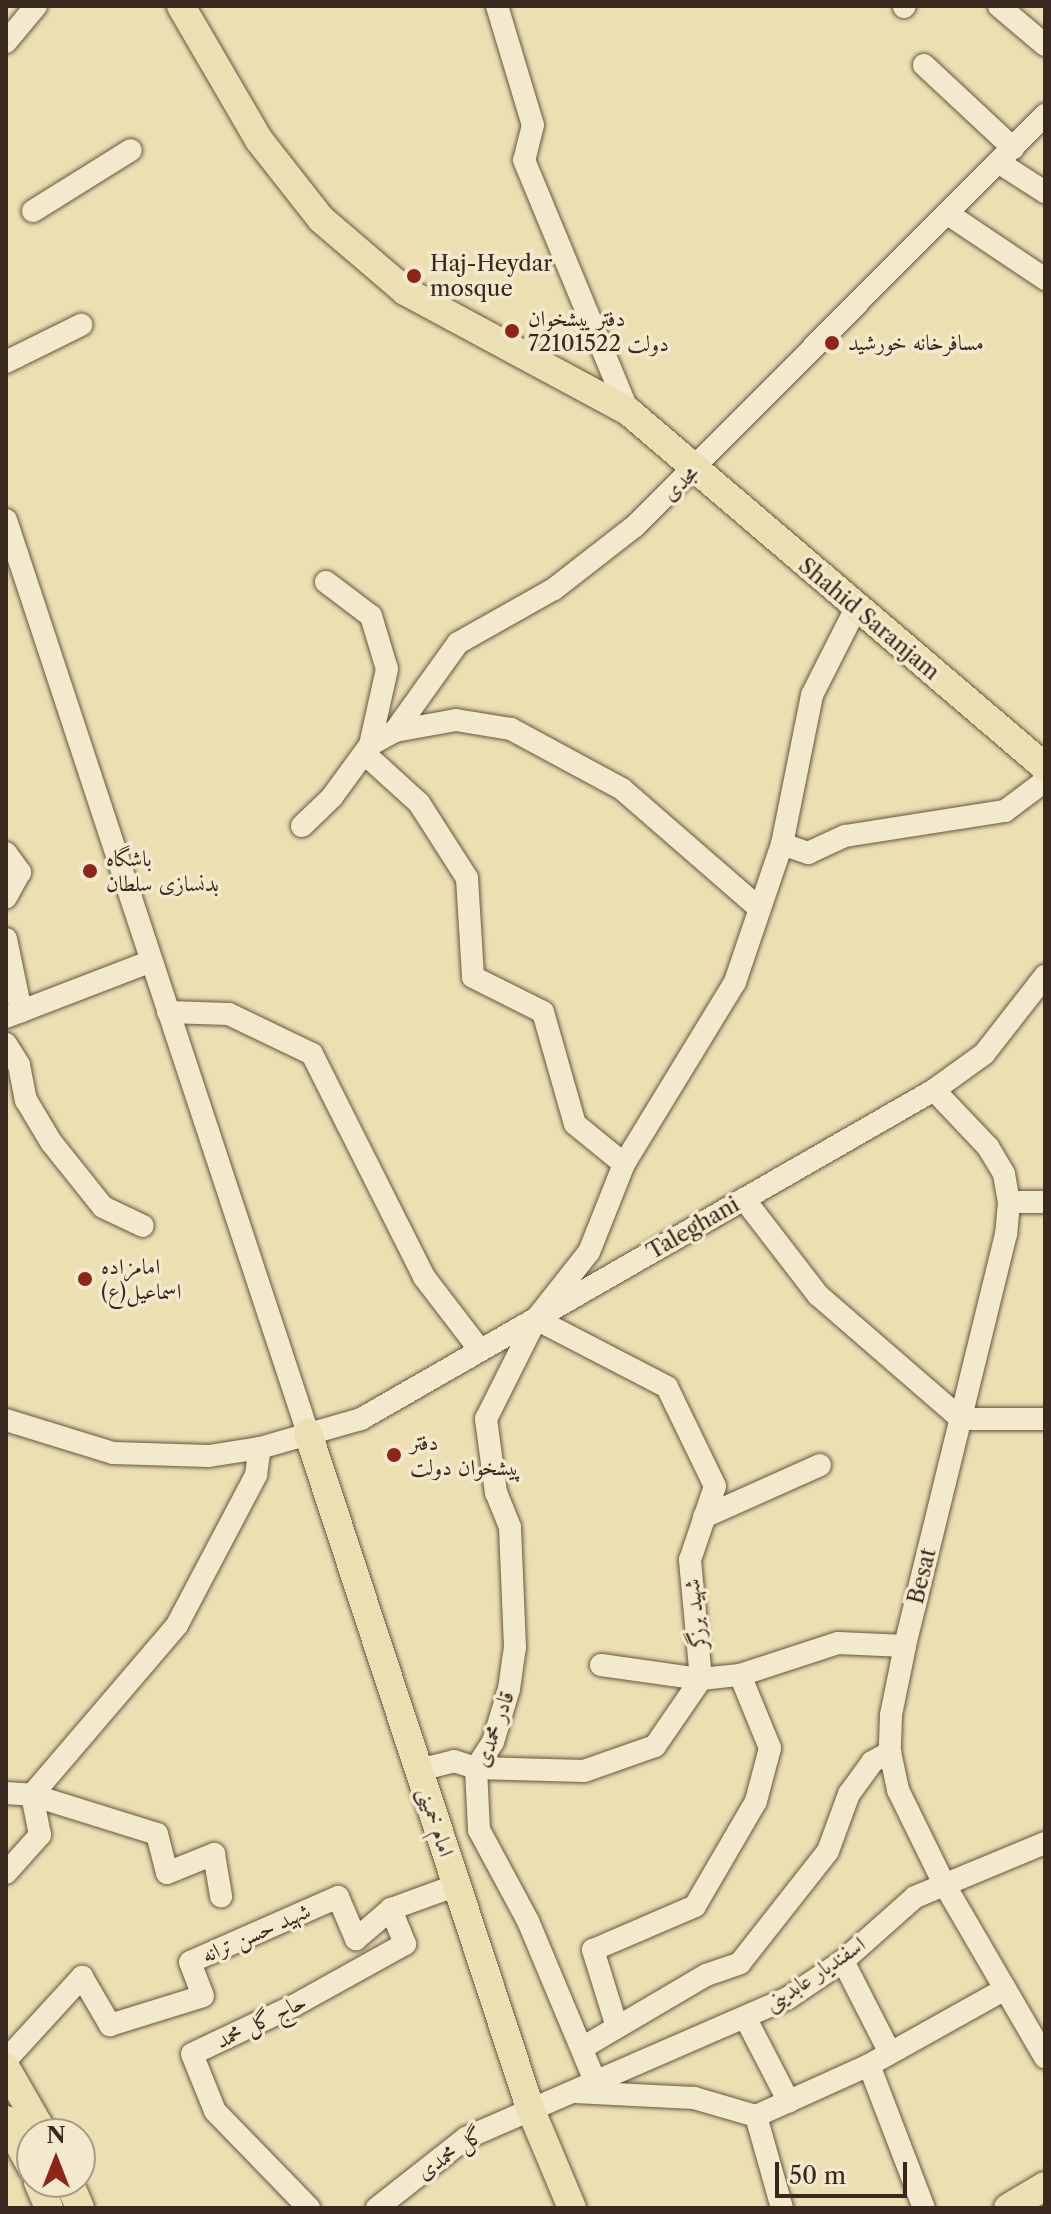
<!DOCTYPE html>
<html>
<head>
<meta charset="utf-8">
<style>
  body { margin:0 }
  #map { position:relative; width:1051px; height:2214px; overflow:hidden; background:#ecdfb2; font-family:"Libre Caslon Text",Amiri,serif }
  div>[style] { position:absolute }
  [style*='--x'] { left:calc(var(--x)*1px); top:calc(var(--y)*1px); width:calc(var(--w)*1px); rotate:calc(var(--a)*1deg) }
  .roads { filter:drop-shadow(0 0 2px #665642) drop-shadow(0 0 2px #665642) }
  .minor>* { height:22px; margin:-11px; padding:0 11px; transform-origin:11px; border-radius:11px; background:#f3eacd }
  .major>* { height:28px; margin:-14px; padding:0 14px; transform-origin:14px; border-radius:14px; background:#ecdfb2 }
  .dots>* { width:22px; height:22px; translate:-50% -50%; box-sizing:border-box; border:4px solid #f3eacd; border-radius:50% }
  span { translate:-50% -50%; white-space:nowrap; text-align:center; line-height:1.15; -webkit-text-stroke:7px #f3eacd; paint-order:stroke }
  .poi-label { font-size:22px; color:#39281d }
  .left { translate:0 -50%; text-align:left }
  .street-label { font-size:22px; color:#39281d }
  .frame { position:absolute; inset:0; border:8px solid #39281d; pointer-events:none }
  .north { position:absolute; left:16px; top:2118px; width:80px; height:80px; box-sizing:border-box; background:#f3eacd; border:2px solid #a99c87; border-radius:50%; rotate:0deg; font-size:22px; font-weight:700; line-height:32px; text-align:center; color:#39281d }
  .north::after { content:''; display:block; margin:auto; width:28px; height:36px; background:#8f2418; clip-path:polygon(50% 0,100% 100%,50% 72%,0 100%) }
  .scale { position:absolute; left:775px; top:2162px; width:132px; height:36px; box-sizing:border-box; border:4px solid #39281d; border-top:0; padding-left:10px; font-size:24px; line-height:28px; white-space:nowrap; color:#39281d; -webkit-text-stroke:6px #f3eacd; paint-order:stroke }
</style>
</head>
<body>
<div id="map">
  <div class="roads">
    <div class="minor">
      <div style="--x:497;--y:6;--w:124;--a:73.2"></div>
      <div style="--x:533;--y:125;--w:36;--a:104"></div>
      <div style="--x:524;--y:160;--w:272;--a:67.5"></div>
      <div style="--x:999;--y:6;--w:60;--a:40.3"></div>
      <div style="--x:904;--y:7;--w:1;--a:-45"></div>
      <div style="--x:6;--y:42;--w:47;--a:-50.2"></div>
      <div style="--x:924;--y:65;--w:122;--a:43"></div>
      <div style="--x:998;--y:162;--w:56;--a:32.6"></div>
      <div style="--x:33;--y:211;--w:115;--a:-31.9"></div>
      <div style="--x:948;--y:214;--w:117;--a:33.8"></div>
      <div style="--x:6;--y:362;--w:84;--a:-26.3"></div>
      <div style="--x:6;--y:520;--w:962;--a:71.7"></div>
      <div style="--x:326;--y:582;--w:56;--a:37.1"></div>
      <div style="--x:371;--y:616;--w:55;--a:73.2"></div>
      <div style="--x:387;--y:669;--w:78;--a:102.6"></div>
      <div style="--x:395;--y:731;--w:62;--a:-10.2"></div>
      <div style="--x:456;--y:720;--w:56;--a:9.3"></div>
      <div style="--x:511;--y:729;--w:126;--a:28.4"></div>
      <div style="--x:622;--y:789;--w:181;--a:41"></div>
      <div style="--x:365;--y:754;--w:73;--a:42.2"></div>
      <div style="--x:419;--y:803;--w:89;--a:57.4"></div>
      <div style="--x:467;--y:878;--w:99;--a:86.5"></div>
      <div style="--x:473;--y:977;--w:78;--a:26.6"></div>
      <div style="--x:543;--y:1012;--w:116;--a:74.1"></div>
      <div style="--x:575;--y:1124;--w:63;--a:39.2"></div>
      <div style="--x:302;--y:826;--w:42;--a:-44"></div>
      <div style="--x:332;--y:797;--w:64;--a:-53.8"></div>
      <div style="--x:370;--y:745;--w:29;--a:-29"></div>
      <div style="--x:395;--y:731;--w:108;--a:-54.4"></div>
      <div style="--x:458;--y:643;--w:110;--a:-29.4"></div>
      <div style="--x:554;--y:589;--w:103;--a:-37.9"></div>
      <div style="--x:635;--y:526;--w:581;--a:-45.07"></div>
      <div style="--x:782;--y:844;--w:28;--a:19"></div>
      <div style="--x:808;--y:853;--w:41;--a:-24.7"></div>
      <div style="--x:845;--y:836;--w:162;--a:-8.9"></div>
      <div style="--x:1005;--y:811;--w:50;--a:-36.9"></div>
      <div style="--x:6;--y:853;--w:24;--a:54"></div>
      <div style="--x:20;--y:872;--w:29;--a:119"></div>
      <div style="--x:6;--y:939;--w:74;--a:78.2"></div>
      <div style="--x:168;--y:1012;--w:61;--a:1.9"></div>
      <div style="--x:229;--y:1014;--w:92;--a:25.7"></div>
      <div style="--x:312;--y:1054;--w:250;--a:63.3"></div>
      <div style="--x:424;--y:1277;--w:92;--a:52.5"></div>
      <div style="--x:6;--y:1017;--w:156;--a:-21"></div>
      <div style="--x:6;--y:1044;--w:25;--a:58"></div>
      <div style="--x:19;--y:1065;--w:36;--a:79"></div>
      <div style="--x:26;--y:1100;--w:49;--a:59.2"></div>
      <div style="--x:51;--y:1142;--w:83;--a:51.3"></div>
      <div style="--x:103;--y:1207;--w:44;--a:25.4"></div>
      <div style="--x:934;--y:1090;--w:79;--a:46.5"></div>
      <div style="--x:988;--y:1147;--w:31;--a:59"></div>
      <div style="--x:1004;--y:1174;--w:28;--a:80"></div>
      <div style="--x:1009;--y:1202;--w:32;--a:95"></div>
      <div style="--x:1006;--y:1234;--w:424;--a:103.8"></div>
      <div style="--x:905;--y:1646;--w:70;--a:101.5"></div>
      <div style="--x:891;--y:1715;--w:37;--a:92"></div>
      <div style="--x:890;--y:1752;--w:39;--a:78"></div>
      <div style="--x:898;--y:1790;--w:102;--a:63.9"></div>
      <div style="--x:943;--y:1882;--w:203;--a:59.8"></div>
      <div style="--x:744;--y:1199;--w:121;--a:52.4"></div>
      <div style="--x:818;--y:1295;--w:189;--a:40.9"></div>
      <div style="--x:961;--y:1419;--w:84;--a:0"></div>
      <div style="--x:1009;--y:1202;--w:36;--a:0"></div>
      <div style="--x:6;--y:1420;--w:112;--a:17.1"></div>
      <div style="--x:113;--y:1453;--w:96;--a:1.8"></div>
      <div style="--x:209;--y:1456;--w:52;--a:-8.9"></div>
      <div style="--x:260;--y:1448;--w:105;--a:-16"></div>
      <div style="--x:361;--y:1419;--w:661;--a:-29.86"></div>
      <div style="--x:934;--y:1090;--w:62;--a:-35.8"></div>
      <div style="--x:984;--y:1054;--w:99;--a:-52"></div>
      <div style="--x:704;--y:1517;--w:127;--a:-24.1"></div>
      <div style="--x:601;--y:1665;--w:101;--a:8"></div>
      <div style="--x:701;--y:1679;--w:39;--a:-6"></div>
      <div style="--x:740;--y:1675;--w:103;--a:-18.1"></div>
      <div style="--x:838;--y:1643;--w:67;--a:2.6"></div>
      <div style="--x:419;--y:1770;--w:36;--a:-14"></div>
      <div style="--x:454;--y:1761;--w:23;--a:18"></div>
      <div style="--x:476;--y:1768;--w:108;--a:1.6"></div>
      <div style="--x:584;--y:1771;--w:75;--a:-19.4"></div>
      <div style="--x:655;--y:1746;--w:81;--a:-55.5"></div>
      <div style="--x:701;--y:1679;--w:120;--a:-95.3"></div>
      <div style="--x:690;--y:1560;--w:78;--a:-71.3"></div>
      <div style="--x:715;--y:1486;--w:110;--a:-115.9"></div>
      <div style="--x:667;--y:1387;--w:148;--a:-152.6"></div>
      <div style="--x:6;--y:1793;--w:26;--a:4"></div>
      <div style="--x:32;--y:1795;--w:131;--a:17.3"></div>
      <div style="--x:157;--y:1834;--w:40;--a:75.6"></div>
      <div style="--x:167;--y:1873;--w:51;--a:-22"></div>
      <div style="--x:214;--y:1854;--w:43;--a:80.5"></div>
      <div style="--x:6;--y:1873;--w:51;--a:-48.2"></div>
      <div style="--x:40;--y:1835;--w:41;--a:-101.3"></div>
      <div style="--x:32;--y:1795;--w:223;--a:-49.5"></div>
      <div style="--x:177;--y:1625;--w:170;--a:-62.2"></div>
      <div style="--x:256;--y:1475;--w:27;--a:-82"></div>
      <div style="--x:843;--y:1961;--w:103;--a:62.9"></div>
      <div style="--x:746;--y:2019;--w:93;--a:62.6"></div>
      <div style="--x:617;--y:2027;--w:81;--a:-107.3"></div>
      <div style="--x:593;--y:1950;--w:111;--a:-23.3"></div>
      <div style="--x:695;--y:1906;--w:121;--a:-59.8"></div>
      <div style="--x:756;--y:1801;--w:55;--a:-75.2"></div>
      <div style="--x:770;--y:1748;--w:79;--a:-112.3"></div>
      <div style="--x:582;--y:2048;--w:144;--a:-30.5"></div>
      <div style="--x:706;--y:1975;--w:36;--a:-19"></div>
      <div style="--x:740;--y:1963;--w:142;--a:-51.8"></div>
      <div style="--x:828;--y:1851;--w:61;--a:-69.8"></div>
      <div style="--x:849;--y:1794;--w:39;--a:-54"></div>
      <div style="--x:872;--y:1762;--w:21;--a:-29"></div>
      <div style="--x:6;--y:2060;--w:113;--a:-47.5"></div>
      <div style="--x:82;--y:1977;--w:56;--a:59.7"></div>
      <div style="--x:110;--y:2025;--w:97;--a:-17.3"></div>
      <div style="--x:203;--y:1996;--w:36;--a:-111"></div>
      <div style="--x:190;--y:1962;--w:162;--a:-23.7"></div>
      <div style="--x:338;--y:1897;--w:46;--a:66.8"></div>
      <div style="--x:356;--y:1939;--w:46;--a:-40.6"></div>
      <div style="--x:869;--y:2065;--w:153;--a:69"></div>
      <div style="--x:595;--y:2081;--w:173;--a:-112.7"></div>
      <div style="--x:528;--y:1921;--w:103;--a:-118.3"></div>
      <div style="--x:479;--y:1830;--w:62;--a:-92.8"></div>
      <div style="--x:476;--y:1768;--w:31;--a:-57"></div>
      <div style="--x:493;--y:1742;--w:55;--a:-73.2"></div>
      <div style="--x:509;--y:1689;--w:42;--a:-81.9"></div>
      <div style="--x:515;--y:1647;--w:120;--a:-92.4"></div>
      <div style="--x:510;--y:1527;--w:37;--a:-112"></div>
      <div style="--x:496;--y:1493;--w:75;--a:-97.7"></div>
      <div style="--x:486;--y:1419;--w:112;--a:-63.4"></div>
      <div style="--x:536;--y:1319;--w:85;--a:-51.7"></div>
      <div style="--x:589;--y:1252;--w:95;--a:-68.3"></div>
      <div style="--x:624;--y:1164;--w:213;--a:-58.6"></div>
      <div style="--x:735;--y:982;--w:146;--a:-71.2"></div>
      <div style="--x:782;--y:844;--w:152;--a:-78.6"></div>
      <div style="--x:812;--y:695;--w:97;--a:-63.2"></div>
      <div style="--x:575;--y:2092;--w:119;--a:2.9"></div>
      <div style="--x:694;--y:2098;--w:65;--a:16.2"></div>
      <div style="--x:309;--y:2208;--w:135;--a:-134.1"></div>
      <div style="--x:215;--y:2111;--w:61;--a:-112"></div>
      <div style="--x:192;--y:2054;--w:114;--a:-25.4"></div>
      <div style="--x:295;--y:2005;--w:126;--a:-29"></div>
      <div style="--x:405;--y:1944;--w:38;--a:-112"></div>
      <div style="--x:391;--y:1909;--w:70;--a:-20"></div>
      <div style="--x:377;--y:2208;--w:113;--a:-38.2"></div>
      <div style="--x:466;--y:2138;--w:351;--a:-23.5"></div>
      <div style="--x:788;--y:1998;--w:66;--a:-33.9"></div>
      <div style="--x:843;--y:1961;--w:96;--a:-41.6"></div>
      <div style="--x:915;--y:1897;--w:141;--a:-22.6"></div>
      <div style="--x:782;--y:2208;--w:96;--a:-105.8"></div>
      <div style="--x:756;--y:2116;--w:124;--a:-24.3"></div>
      <div style="--x:869;--y:2065;--w:156;--a:-29.2"></div>
    </div>
    <div class="major">
      <div style="--x:181;--y:6;--w:155;--a:59.8"></div>
      <div style="--x:259;--y:140;--w:100;--a:51.9"></div>
      <div style="--x:321;--y:219;--w:111;--a:40.6"></div>
      <div style="--x:405;--y:291;--w:253;--a:28.3"></div>
      <div style="--x:628;--y:411;--w:548;--a:40.49"></div>
      <div style="--x:308;--y:1433;--w:711;--a:71.79"></div>
      <div style="--x:530;--y:2108;--w:108;--a:67.2"></div>
      <div style="--x:6;--y:2068;--w:76;--a:60.1"></div>
      <div style="--x:6;--y:2120;--w:55;--a:61.6"></div>
      <div style="--x:38;--y:2182;--w:28;--a:67"></div>
      <div style="--x:69;--y:2182;--w:28;--a:67"></div>
      <div style="--x:1008;--y:2208;--w:43;--a:-30.7"></div>
    </div>
  </div>
  <div class="dots">
    <div style="left:414px;top:276px;background:#8f2418"></div>
    <div style="left:512px;top:331px;background:#8f2418"></div>
    <div style="left:832px;top:343px;background:#8f2418"></div>
    <div style="left:90px;top:871px;background:#8f2418"></div>
    <div style="left:85px;top:1279px;background:#8f2418"></div>
    <div style="left:394px;top:1455px;background:#8f2418"></div>
  </div>
  <div class="poi-label">
    <span class="left" style="left:430px;top:276px">Haj-Heydar<br>mosque</span>
    <span class="left" style="left:528px;top:331px">دفتر پیشخوان<br>دولت 72101522</span>
    <span class="left" style="left:848px;top:343px">مسافرخانه خورشید</span>
    <span class="left" style="left:106px;top:871px">باشگاه<br>بدنسازی سلطان</span>
    <span class="left" style="left:101px;top:1279px">امامزاده<br>اسماعیل(ع)</span>
    <span class="left" style="left:410px;top:1455px">دفتر<br>پیشخوان دولت</span>
  </div>
  <div class="street-label">
    <span style="left:680px;top:483px;rotate:-44deg">مجدی</span>
    <span style="left:869px;top:619px;rotate:40deg">Shahid Saranjam</span>
    <span style="left:693px;top:1228px;rotate:-30deg">Taleghani</span>
    <span style="left:922px;top:1576px;rotate:-76deg">Besat</span>
    <span style="left:695px;top:1614px;rotate:-96deg">شهید برزگر</span>
    <span style="left:494px;top:1729px;rotate:-70deg">قادر محمدی</span>
    <span style="left:436px;top:1822px;rotate:72deg">امام خمینی</span>
    <span style="left:256px;top:1933px;rotate:-24deg">شهید حسن ترانه</span>
    <span style="left:815px;top:1974px;rotate:-34deg">اسفندیار عابدینی</span>
    <span style="left:261px;top:2021px;rotate:-26deg">حاج گل محمد</span>
    <span style="left:450px;top:2153px;rotate:-34deg">گل محمدی</span>
  </div>
  <div class="frame"></div>
  <div class="north">N</div>
  <div class="scale">50 m</div>
</div>
</body>
</html>
